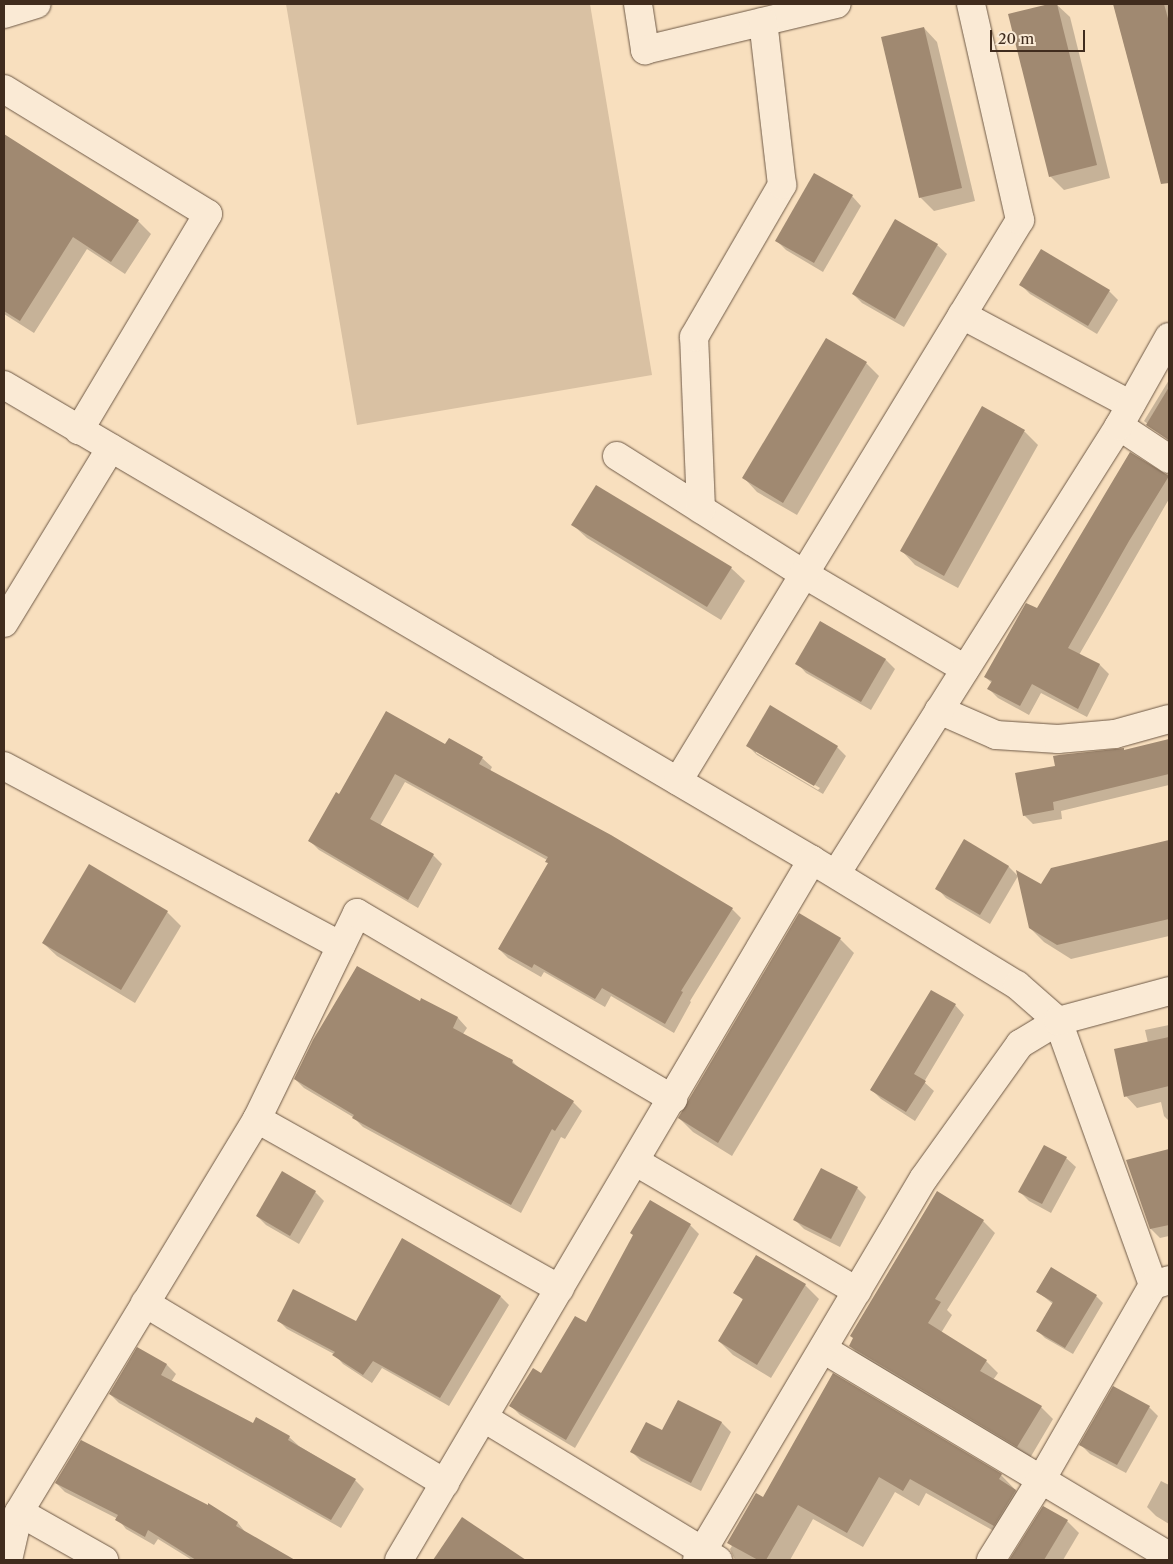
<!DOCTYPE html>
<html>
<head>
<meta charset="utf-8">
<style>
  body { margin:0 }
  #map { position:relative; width:1173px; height:1564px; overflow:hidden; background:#f8dfbe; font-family:"Libre Caslon Text",serif }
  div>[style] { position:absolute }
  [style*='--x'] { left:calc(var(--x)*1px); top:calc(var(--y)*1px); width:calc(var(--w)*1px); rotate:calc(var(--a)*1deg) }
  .green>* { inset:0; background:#d9c1a3 }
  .shadow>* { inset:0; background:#0003 }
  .building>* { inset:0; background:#a08971 }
  .roads { filter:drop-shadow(0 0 1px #6e5946) drop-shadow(0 0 1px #6e5946) }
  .minor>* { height:28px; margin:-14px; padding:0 14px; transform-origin:14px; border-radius:14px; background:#faead5 }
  span { translate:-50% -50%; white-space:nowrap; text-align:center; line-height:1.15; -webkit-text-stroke:4px #faead5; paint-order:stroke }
  .frame { position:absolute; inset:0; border:5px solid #402c1e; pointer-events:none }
  .scale { position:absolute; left:990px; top:30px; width:95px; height:22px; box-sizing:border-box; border:2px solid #402c1e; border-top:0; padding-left:6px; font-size:15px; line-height:18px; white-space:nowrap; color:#402c1e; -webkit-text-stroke:4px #faead5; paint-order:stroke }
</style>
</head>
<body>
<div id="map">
  <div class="green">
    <div style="clip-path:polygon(286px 4px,590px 4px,652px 375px,357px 425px)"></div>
  </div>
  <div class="shadow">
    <div style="clip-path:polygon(1056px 4px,1070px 17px,1110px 178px,1064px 190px,1050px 176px,1010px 15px)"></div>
    <div style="clip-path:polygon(1114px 4px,1169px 4px,1169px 162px,1167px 162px,1153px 149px)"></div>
    <div style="clip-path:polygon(924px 28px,937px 42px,975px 201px,934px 211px,920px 197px)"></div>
    <div style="clip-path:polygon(4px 135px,138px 221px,151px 234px,125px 274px,87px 249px,34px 333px,4px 314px)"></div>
    <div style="clip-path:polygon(852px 196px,861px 206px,823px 272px,786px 250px,777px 241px)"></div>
    <div style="clip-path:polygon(896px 221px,937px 245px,947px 254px,904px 327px,862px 303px,853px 294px)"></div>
    <div style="clip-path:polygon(1021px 285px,1109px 291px,1118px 300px,1097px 334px,1030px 294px)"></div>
    <div style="clip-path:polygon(866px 363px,879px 376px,797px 515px,757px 492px,744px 478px)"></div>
    <div style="clip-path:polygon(1169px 380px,1169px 441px,1144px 421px)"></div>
    <div style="clip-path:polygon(982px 408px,1025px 432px,1038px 445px,958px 588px,915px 565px,902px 551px)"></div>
    <div style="clip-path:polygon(1160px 473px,1169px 475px,1169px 499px,1079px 655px,1100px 665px,1109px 674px,1087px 717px,1041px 693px,1029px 715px,998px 698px,989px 689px,992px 683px,985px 677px,1026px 604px,1037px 610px)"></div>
    <div style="clip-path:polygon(573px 525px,731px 568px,745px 581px,721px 620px,587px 538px)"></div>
    <div style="clip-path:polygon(821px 622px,886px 660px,895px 669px,871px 710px,806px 673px,797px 663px)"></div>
    <div style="clip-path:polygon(449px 739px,482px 758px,492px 767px,490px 771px,732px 909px,741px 918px,690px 1001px,691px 1002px,674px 1033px,611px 996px,605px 1007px,544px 972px,541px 977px,508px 958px,499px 949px,549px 864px,547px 860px,405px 782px,380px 826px,433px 855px,442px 864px,418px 908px,319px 850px,310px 841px,339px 795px,446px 745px)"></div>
    <div style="clip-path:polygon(1169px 740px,1169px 785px,1061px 811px,1062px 819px,1033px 824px,1024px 815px,1057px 768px)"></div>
    <div style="clip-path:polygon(evenodd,747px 745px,837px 747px,846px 756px,823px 794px,757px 755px,747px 745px,756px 750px,820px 788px,818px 790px,756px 753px,756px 750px)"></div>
    <div style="clip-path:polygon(965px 841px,1009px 867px,1018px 876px,990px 924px,946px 898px,937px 888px)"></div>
    <div style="clip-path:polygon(1169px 841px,1169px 936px,1071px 959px,1044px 942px,1030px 928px,1042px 886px,1052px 869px)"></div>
    <div style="clip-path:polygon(167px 912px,181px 926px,135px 1003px,57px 956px,43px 943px)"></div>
    <div style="clip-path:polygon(840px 939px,854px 953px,732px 1156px,693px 1132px,679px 1118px)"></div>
    <div style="clip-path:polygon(422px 1000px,458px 1018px,467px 1028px,463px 1034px,512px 1061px,520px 1069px,573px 1102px,582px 1111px,565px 1139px,561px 1137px,521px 1213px,363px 1127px,353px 1117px,304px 1088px,295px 1079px)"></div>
    <div style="clip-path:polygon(955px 1005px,964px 1015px,924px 1082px,934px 1091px,915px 1121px,881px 1099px,872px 1090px)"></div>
    <div style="clip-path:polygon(1169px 1025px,1169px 1121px,1164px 1116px,1161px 1102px,1137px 1108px,1126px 1096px,1148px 1043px,1145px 1030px)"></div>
    <div style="clip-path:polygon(1045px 1147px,1066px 1158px,1076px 1167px,1051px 1213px,1029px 1201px,1020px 1192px)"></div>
    <div style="clip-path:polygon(1169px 1150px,1169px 1236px,1160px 1238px,1151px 1229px,1128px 1160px)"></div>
    <div style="clip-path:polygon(857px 1188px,866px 1197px,840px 1247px,804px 1229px,795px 1220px)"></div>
    <div style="clip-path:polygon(315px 1192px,324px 1201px,299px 1244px,266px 1225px,257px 1216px)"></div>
    <div style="clip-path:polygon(983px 1221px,995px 1233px,947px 1310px,952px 1315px,941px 1333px,986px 1361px,998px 1373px,993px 1380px,1041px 1407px,1053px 1419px,1030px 1458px,862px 1358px,850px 1346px)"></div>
    <div style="clip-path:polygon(690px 1225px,699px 1234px,575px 1448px,520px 1415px,511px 1406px,587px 1324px)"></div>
    <div style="clip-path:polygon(757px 1256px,805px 1285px,819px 1299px,771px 1378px,733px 1355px,719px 1341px,744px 1301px,735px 1292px)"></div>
    <div style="clip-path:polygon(1038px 1292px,1096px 1296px,1103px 1303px,1073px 1354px,1045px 1338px,1038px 1331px,1053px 1304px)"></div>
    <div style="clip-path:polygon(501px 1297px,509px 1305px,449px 1406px,382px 1368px,372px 1383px,343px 1364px,334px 1354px,287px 1329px,278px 1320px,357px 1322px)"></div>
    <div style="clip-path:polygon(138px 1349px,167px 1365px,176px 1374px,171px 1382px,253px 1424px,256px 1419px,289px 1437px,299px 1446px,355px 1480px,364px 1489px,341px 1528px,119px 1403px,110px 1394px)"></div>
    <div style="clip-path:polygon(834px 1375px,1001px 1475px,1031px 1506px,1010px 1540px,926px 1493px,919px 1506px,895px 1492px,863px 1547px,813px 1519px,790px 1560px,735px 1560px,730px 1549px,732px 1546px,729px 1543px,764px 1498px)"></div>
    <div style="clip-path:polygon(678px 1401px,722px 1423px,731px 1432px,701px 1491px,641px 1461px,632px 1452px,663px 1432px)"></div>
    <div style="clip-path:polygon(1149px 1407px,1158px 1416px,1126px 1473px,1090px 1454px,1081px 1445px)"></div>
    <div style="clip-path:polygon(1161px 1481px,1169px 1485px,1169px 1524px,1156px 1516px,1147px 1507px)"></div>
    <div style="clip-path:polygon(56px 1483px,238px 1523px,246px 1533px,293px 1560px,192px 1560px,158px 1539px,154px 1545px,126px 1529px,118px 1519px,65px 1492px)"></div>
    <div style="clip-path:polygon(1044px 1507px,1067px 1521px,1079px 1533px,1063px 1560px,1011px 1560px)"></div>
    <div style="clip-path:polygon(462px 1519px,524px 1560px,434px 1560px)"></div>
  </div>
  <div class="building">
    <div style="clip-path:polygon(1049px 4px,1057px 4px,1097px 165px,1049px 177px,1008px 14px)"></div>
    <div style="clip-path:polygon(1113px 4px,1164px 4px,1169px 22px,1169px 183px,1161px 184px)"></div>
    <div style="clip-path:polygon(924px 27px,962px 188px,919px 198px,881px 37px)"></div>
    <div style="clip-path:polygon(4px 134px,139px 220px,111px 262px,73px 237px,20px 321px,4px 311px)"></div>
    <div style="clip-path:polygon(814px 173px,853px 195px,814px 263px,775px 241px)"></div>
    <div style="clip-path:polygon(895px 219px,938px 244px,895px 319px,852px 294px)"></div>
    <div style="clip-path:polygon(1041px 249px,1110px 290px,1088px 326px,1019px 285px)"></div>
    <div style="clip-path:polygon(826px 338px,867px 362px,783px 503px,742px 478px)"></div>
    <div style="clip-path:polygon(1169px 387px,1169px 440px,1146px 425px)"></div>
    <div style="clip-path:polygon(982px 406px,1025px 430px,944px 576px,900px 551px)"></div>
    <div style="clip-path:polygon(1130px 452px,1169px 476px,1129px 541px,1068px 648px,1100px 664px,1078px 709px,1032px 684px,1020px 706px,987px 689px,992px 681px,984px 677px,1026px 603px,1037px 608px)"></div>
    <div style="clip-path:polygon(596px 485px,732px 567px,707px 607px,571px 525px)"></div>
    <div style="clip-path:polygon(820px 621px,886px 659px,861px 702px,795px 664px)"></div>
    <div style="clip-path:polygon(770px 705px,838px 746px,814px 786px,746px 746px)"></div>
    <div style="clip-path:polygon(386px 711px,445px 744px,449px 738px,483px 757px,479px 764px,611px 835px,733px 908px,681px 991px,683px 992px,665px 1024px,602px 988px,595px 999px,534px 964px,532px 968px,498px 949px,548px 863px,545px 862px,548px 857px,395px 774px,370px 819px,434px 854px,408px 900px,308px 841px,336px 792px,339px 794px)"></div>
    <div style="clip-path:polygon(1169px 739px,1169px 774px,1053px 802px,1054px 810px,1023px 816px,1015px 773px,1055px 766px,1053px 756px,1059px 755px,1124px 748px,1124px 750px)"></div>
    <div style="clip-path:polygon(964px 839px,1009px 866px,980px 915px,935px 889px)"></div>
    <div style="clip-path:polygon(1169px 840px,1169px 919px,1057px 945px,1029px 928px,1016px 870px,1041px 884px,1051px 868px)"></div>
    <div style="clip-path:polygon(89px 864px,168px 911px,121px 990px,42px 943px)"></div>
    <div style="clip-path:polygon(799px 913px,841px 938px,718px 1143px,678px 1118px)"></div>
    <div style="clip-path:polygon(357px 966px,420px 1001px,421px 998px,458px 1017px,453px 1028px,513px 1060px,512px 1063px,574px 1101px,555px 1131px,552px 1129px,511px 1205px,352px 1118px,354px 1115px,294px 1079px,313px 1040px)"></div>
    <div style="clip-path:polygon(931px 990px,956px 1004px,914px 1074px,926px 1081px,906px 1112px,870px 1090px)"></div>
    <div style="clip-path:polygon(1169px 1037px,1169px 1086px,1124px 1097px,1114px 1049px)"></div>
    <div style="clip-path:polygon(1044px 1145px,1067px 1157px,1042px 1204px,1018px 1192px)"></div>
    <div style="clip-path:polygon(1169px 1149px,1169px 1225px,1150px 1229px,1126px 1160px)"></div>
    <div style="clip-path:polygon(821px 1168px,858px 1187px,831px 1239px,793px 1220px)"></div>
    <div style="clip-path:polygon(282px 1171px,316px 1191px,290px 1236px,256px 1216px)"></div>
    <div style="clip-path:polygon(937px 1191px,984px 1220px,935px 1299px,941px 1302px,928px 1323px,987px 1360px,980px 1371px,1042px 1406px,1017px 1447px,849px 1346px,853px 1338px,850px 1336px)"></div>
    <div style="clip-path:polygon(650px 1200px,691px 1224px,566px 1440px,509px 1406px,533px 1368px,541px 1373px,575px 1316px,586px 1322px,633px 1235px,630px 1233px)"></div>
    <div style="clip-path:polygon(402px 1238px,501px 1296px,440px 1398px,373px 1361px,363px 1375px,332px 1355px,335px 1352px,277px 1321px,293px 1289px,356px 1321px)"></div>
    <div style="clip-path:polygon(756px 1255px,806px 1284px,757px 1365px,718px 1341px,743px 1299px,733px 1293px)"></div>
    <div style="clip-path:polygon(1051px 1267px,1097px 1295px,1065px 1348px,1036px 1331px,1053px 1302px,1036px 1292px)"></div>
    <div style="clip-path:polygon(137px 1347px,167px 1364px,161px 1375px,253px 1423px,256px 1417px,290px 1436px,288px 1440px,356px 1479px,331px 1520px,109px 1394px)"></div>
    <div style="clip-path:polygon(833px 1373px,1002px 1474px,999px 1479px,1016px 1490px,994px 1526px,910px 1479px,903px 1491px,879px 1477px,847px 1533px,798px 1505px,766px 1560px,758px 1560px,727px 1543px,756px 1493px,763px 1497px)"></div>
    <div style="clip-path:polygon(1113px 1386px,1150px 1406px,1117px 1465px,1079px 1445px)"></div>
    <div style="clip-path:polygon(678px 1400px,722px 1422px,691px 1483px,630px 1452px,646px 1422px,662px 1430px)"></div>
    <div style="clip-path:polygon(81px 1440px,208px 1505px,208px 1503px,238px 1522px,236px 1526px,295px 1560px,196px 1560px,148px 1530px,145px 1537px,115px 1520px,118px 1515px,55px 1483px)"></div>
    <div style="clip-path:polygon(1043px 1506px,1068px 1520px,1044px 1560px,1009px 1560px)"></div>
    <div style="clip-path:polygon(462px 1517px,526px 1560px,433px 1560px)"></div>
  </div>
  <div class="roads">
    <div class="minor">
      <div style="--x:638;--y:4;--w:47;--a:81.3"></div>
      <div style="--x:645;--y:50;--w:197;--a:-13.5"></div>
      <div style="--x:4;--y:14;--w:34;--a:-17"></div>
      <div style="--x:4;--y:89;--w:239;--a:31.5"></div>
      <div style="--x:208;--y:214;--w:252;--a:120.8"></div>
      <div style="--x:962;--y:315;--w:191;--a:28"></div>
      <div style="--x:4;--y:385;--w:937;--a:30.45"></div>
      <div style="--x:812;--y:860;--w:240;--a:31.4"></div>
      <div style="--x:1017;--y:985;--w:55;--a:41.3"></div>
      <div style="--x:1058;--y:1021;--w:281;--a:70.2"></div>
      <div style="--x:1119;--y:426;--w:60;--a:33.4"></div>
      <div style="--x:617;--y:456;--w:221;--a:32.3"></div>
      <div style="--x:804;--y:574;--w:187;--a:30.5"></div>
      <div style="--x:701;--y:509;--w:172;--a:-92.3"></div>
      <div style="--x:694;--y:337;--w:176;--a:-59.9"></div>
      <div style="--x:782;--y:185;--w:164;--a:-96.6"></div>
      <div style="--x:4;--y:623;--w:205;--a:-58.6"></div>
      <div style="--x:939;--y:710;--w:62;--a:23.7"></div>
      <div style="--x:996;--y:735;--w:62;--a:3.7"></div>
      <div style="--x:1058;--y:739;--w:57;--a:-5"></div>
      <div style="--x:1115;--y:734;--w:56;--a:-15.5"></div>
      <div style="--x:4;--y:766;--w:382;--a:28.1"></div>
      <div style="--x:678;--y:781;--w:657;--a:-58.63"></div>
      <div style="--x:1020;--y:220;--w:221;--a:-102.8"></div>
      <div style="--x:836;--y:874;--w:530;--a:-57.72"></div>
      <div style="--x:1119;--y:426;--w:102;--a:-60.7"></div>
      <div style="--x:257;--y:1119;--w:347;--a:29.3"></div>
      <div style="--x:636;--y:1162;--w:256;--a:30.3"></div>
      <div style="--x:145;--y:1303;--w:350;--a:31"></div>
      <div style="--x:823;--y:1349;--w:403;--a:30.9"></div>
      <div style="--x:484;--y:1418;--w:274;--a:31.3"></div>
      <div style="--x:19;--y:1512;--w:98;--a:29.5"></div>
      <div style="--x:8;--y:1560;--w:49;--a:-77.1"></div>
      <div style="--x:19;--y:1512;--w:459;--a:-58.8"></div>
      <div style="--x:257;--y:1119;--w:229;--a:-64.1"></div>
      <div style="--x:357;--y:913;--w:367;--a:30.5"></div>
      <div style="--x:399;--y:1560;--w:813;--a:-59.46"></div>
      <div style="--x:697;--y:1560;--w:444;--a:-59.3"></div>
      <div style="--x:924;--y:1178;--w:165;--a:-54.4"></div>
      <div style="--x:1020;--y:1044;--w:44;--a:-31.2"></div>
      <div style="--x:1058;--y:1021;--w:115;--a:-15.1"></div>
      <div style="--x:991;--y:1560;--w:94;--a:-58"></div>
      <div style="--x:1041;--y:1480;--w:225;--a:-60.1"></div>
      <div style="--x:1153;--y:1285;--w:17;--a:-17"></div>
    </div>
  </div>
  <div class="frame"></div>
  <div class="scale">20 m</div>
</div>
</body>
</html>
